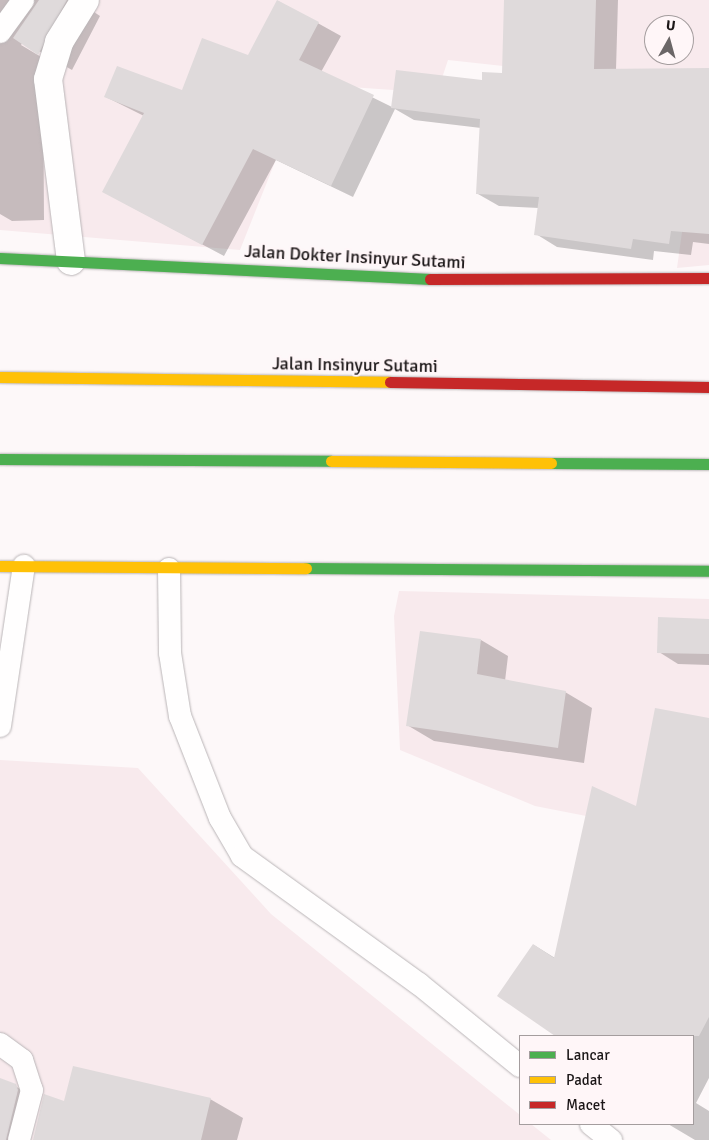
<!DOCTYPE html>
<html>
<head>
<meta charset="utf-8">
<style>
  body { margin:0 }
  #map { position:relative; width:709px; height:1140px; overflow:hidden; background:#fdf8f9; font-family:Signika,sans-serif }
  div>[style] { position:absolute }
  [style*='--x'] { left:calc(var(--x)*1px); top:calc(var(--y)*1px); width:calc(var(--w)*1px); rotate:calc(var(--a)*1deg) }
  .built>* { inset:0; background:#f8eaed }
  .shadow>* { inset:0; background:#0003 }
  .building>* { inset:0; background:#dfdadb }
  .roads { filter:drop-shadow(0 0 1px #bab5b7) drop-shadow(0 0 1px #bab5b7) }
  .lane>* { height:22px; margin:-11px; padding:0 11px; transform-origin:11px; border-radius:11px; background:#fffefe }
  .street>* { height:28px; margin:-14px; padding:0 14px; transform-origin:14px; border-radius:14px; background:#fffefe }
  .fast>* { height:11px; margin:-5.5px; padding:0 5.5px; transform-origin:5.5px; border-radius:5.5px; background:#4caf50 }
  .slow>* { height:11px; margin:-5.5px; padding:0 5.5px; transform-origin:5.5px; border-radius:5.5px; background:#ffc107 }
  .jam>* { height:11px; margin:-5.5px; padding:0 5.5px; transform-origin:5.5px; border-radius:5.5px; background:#c62828 }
  span { translate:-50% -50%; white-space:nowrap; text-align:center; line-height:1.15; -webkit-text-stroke:4px #fff6f8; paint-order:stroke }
  .street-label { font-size:18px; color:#1c1718 }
  .legend { position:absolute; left:519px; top:1035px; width:175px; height:90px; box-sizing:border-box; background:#fff6f8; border:1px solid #a49d9e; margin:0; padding:6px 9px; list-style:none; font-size:15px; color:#1c1718 }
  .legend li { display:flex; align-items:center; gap:10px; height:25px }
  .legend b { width:25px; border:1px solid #a49d9e }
  .north { position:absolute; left:644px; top:15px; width:50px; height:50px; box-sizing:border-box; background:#fff6f8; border:1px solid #a49d9e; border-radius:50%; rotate:7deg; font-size:14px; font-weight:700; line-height:20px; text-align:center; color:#1c1718 }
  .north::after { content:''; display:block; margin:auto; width:18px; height:22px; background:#6b6667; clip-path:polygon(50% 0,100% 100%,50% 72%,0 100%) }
</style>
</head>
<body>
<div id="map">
  <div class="built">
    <div style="clip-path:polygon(evenodd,0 0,709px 0,709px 265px,677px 268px,696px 132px,548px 71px,448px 60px,437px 93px,306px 84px,240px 250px,0 230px,0 0,654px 25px,684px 25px,684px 55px,654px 55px,654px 25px)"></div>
    <div style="clip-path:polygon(399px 591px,709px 599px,709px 840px,535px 806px,400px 750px,394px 616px)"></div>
    <div style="clip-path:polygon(0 760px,138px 768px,271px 914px,520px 1115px,520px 1124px,531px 1124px,551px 1140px,0 1140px)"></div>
  </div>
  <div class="shadow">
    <div style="clip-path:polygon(0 0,76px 0,100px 16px,72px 70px,23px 42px,21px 45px,43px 58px,44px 220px,12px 221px,0 214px)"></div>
    <div style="clip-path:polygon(505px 0,618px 0,616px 70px,709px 69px,709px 244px,693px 242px,691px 255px,654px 251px,653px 260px,557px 247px,536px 234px,539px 208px,499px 206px,478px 194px,481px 128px,414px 120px,395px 109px,353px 197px,276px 160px,224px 256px,126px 204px,144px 116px,106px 97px,182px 92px,248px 57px,278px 1px,341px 36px,321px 72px,392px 107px,503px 74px)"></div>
    <div style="clip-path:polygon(709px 620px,709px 665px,678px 664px,659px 652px)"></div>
    <div style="clip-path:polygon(481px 640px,508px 656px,505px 681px,565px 692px,592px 708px,584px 763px,434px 741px,407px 725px)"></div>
    <div style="clip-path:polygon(709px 719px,709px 1078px,696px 1103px,709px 1111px,709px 1140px,695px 1140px,668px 1124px,693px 1124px,693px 1036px,558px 1036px,499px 996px,534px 945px,555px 958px,637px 807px)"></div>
    <div style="clip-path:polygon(0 1079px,35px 1096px,22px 1140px,0 1140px)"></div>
    <div style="clip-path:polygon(210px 1099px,243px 1118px,237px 1140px,57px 1140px)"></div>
  </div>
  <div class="building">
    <div style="clip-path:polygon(39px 0,67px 0,38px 55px,13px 38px)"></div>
    <div style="clip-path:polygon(277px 0,319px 22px,299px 60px,374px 95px,331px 186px,253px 149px,202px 245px,102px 192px,144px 113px,104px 97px,117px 66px,182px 90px,202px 38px,248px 55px)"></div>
    <div style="clip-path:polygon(504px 0,596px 0,594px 69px,709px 68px,709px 234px,671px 231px,669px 244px,633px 239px,631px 249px,534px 235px,539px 197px,476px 194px,480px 119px,391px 108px,396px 70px,482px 80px,482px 72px,502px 73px)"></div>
    <div style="clip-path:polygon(658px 617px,709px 619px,709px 654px,657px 653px)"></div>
    <div style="clip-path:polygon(420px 631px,481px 639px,477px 674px,566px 691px,558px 748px,406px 726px)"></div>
    <div style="clip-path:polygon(655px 708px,709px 718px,709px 1017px,699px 1036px,555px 1036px,497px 996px,533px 944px,554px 958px,592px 786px,636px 806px)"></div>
    <div style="clip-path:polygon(73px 1066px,211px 1098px,201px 1140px,33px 1140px,44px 1094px,64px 1101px)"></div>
    <div style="clip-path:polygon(0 1078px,16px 1084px,18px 1090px,6px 1140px,0 1140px)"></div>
  </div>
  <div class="roads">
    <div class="lane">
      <div style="--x:0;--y:32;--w:39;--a:-54"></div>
      <div style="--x:169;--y:569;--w:84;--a:89.3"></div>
      <div style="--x:170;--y:653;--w:64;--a:81"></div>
      <div style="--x:180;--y:716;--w:110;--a:68.6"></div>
      <div style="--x:220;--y:818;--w:44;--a:59.9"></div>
      <div style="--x:242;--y:856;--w:218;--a:35.9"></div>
      <div style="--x:419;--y:984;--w:130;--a:39.1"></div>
      <div style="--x:0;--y:726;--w:162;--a:-81.5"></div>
      <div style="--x:0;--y:1044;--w:27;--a:36"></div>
      <div style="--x:22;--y:1060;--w:32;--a:72"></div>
      <div style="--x:32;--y:1090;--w:52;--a:104.6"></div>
      <div style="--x:591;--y:1124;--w:26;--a:39"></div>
    </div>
    <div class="street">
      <div style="--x:71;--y:261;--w:183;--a:-97.2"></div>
      <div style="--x:48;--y:79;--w:39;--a:-73"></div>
      <div style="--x:59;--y:42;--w:49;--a:-58.2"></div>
    </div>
    <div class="fast">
      <div style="--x:0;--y:258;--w:431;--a:2.8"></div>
      <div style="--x:0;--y:459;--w:331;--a:0.3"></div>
      <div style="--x:551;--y:463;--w:158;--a:0.4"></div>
      <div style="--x:306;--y:568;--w:403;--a:0.4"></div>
    </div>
    <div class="slow">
      <div style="--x:0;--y:377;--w:390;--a:0.7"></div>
      <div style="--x:331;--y:461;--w:220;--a:0.5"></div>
      <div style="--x:0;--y:566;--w:306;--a:0.4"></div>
    </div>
    <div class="jam">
      <div style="--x:430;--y:279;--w:279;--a:-0.2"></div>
      <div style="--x:390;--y:382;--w:319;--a:0.9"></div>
    </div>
  </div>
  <div class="street-label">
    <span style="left:355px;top:257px;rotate:3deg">Jalan Dokter Insinyur Sutami</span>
    <span style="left:355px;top:365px;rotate:1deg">Jalan Insinyur Sutami</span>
  </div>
  <ul class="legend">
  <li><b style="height:6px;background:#4caf50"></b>Lancar</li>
  <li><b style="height:6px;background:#ffc107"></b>Padat</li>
  <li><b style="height:6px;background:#c62828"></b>Macet</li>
  </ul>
  <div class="north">U</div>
</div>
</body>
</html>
